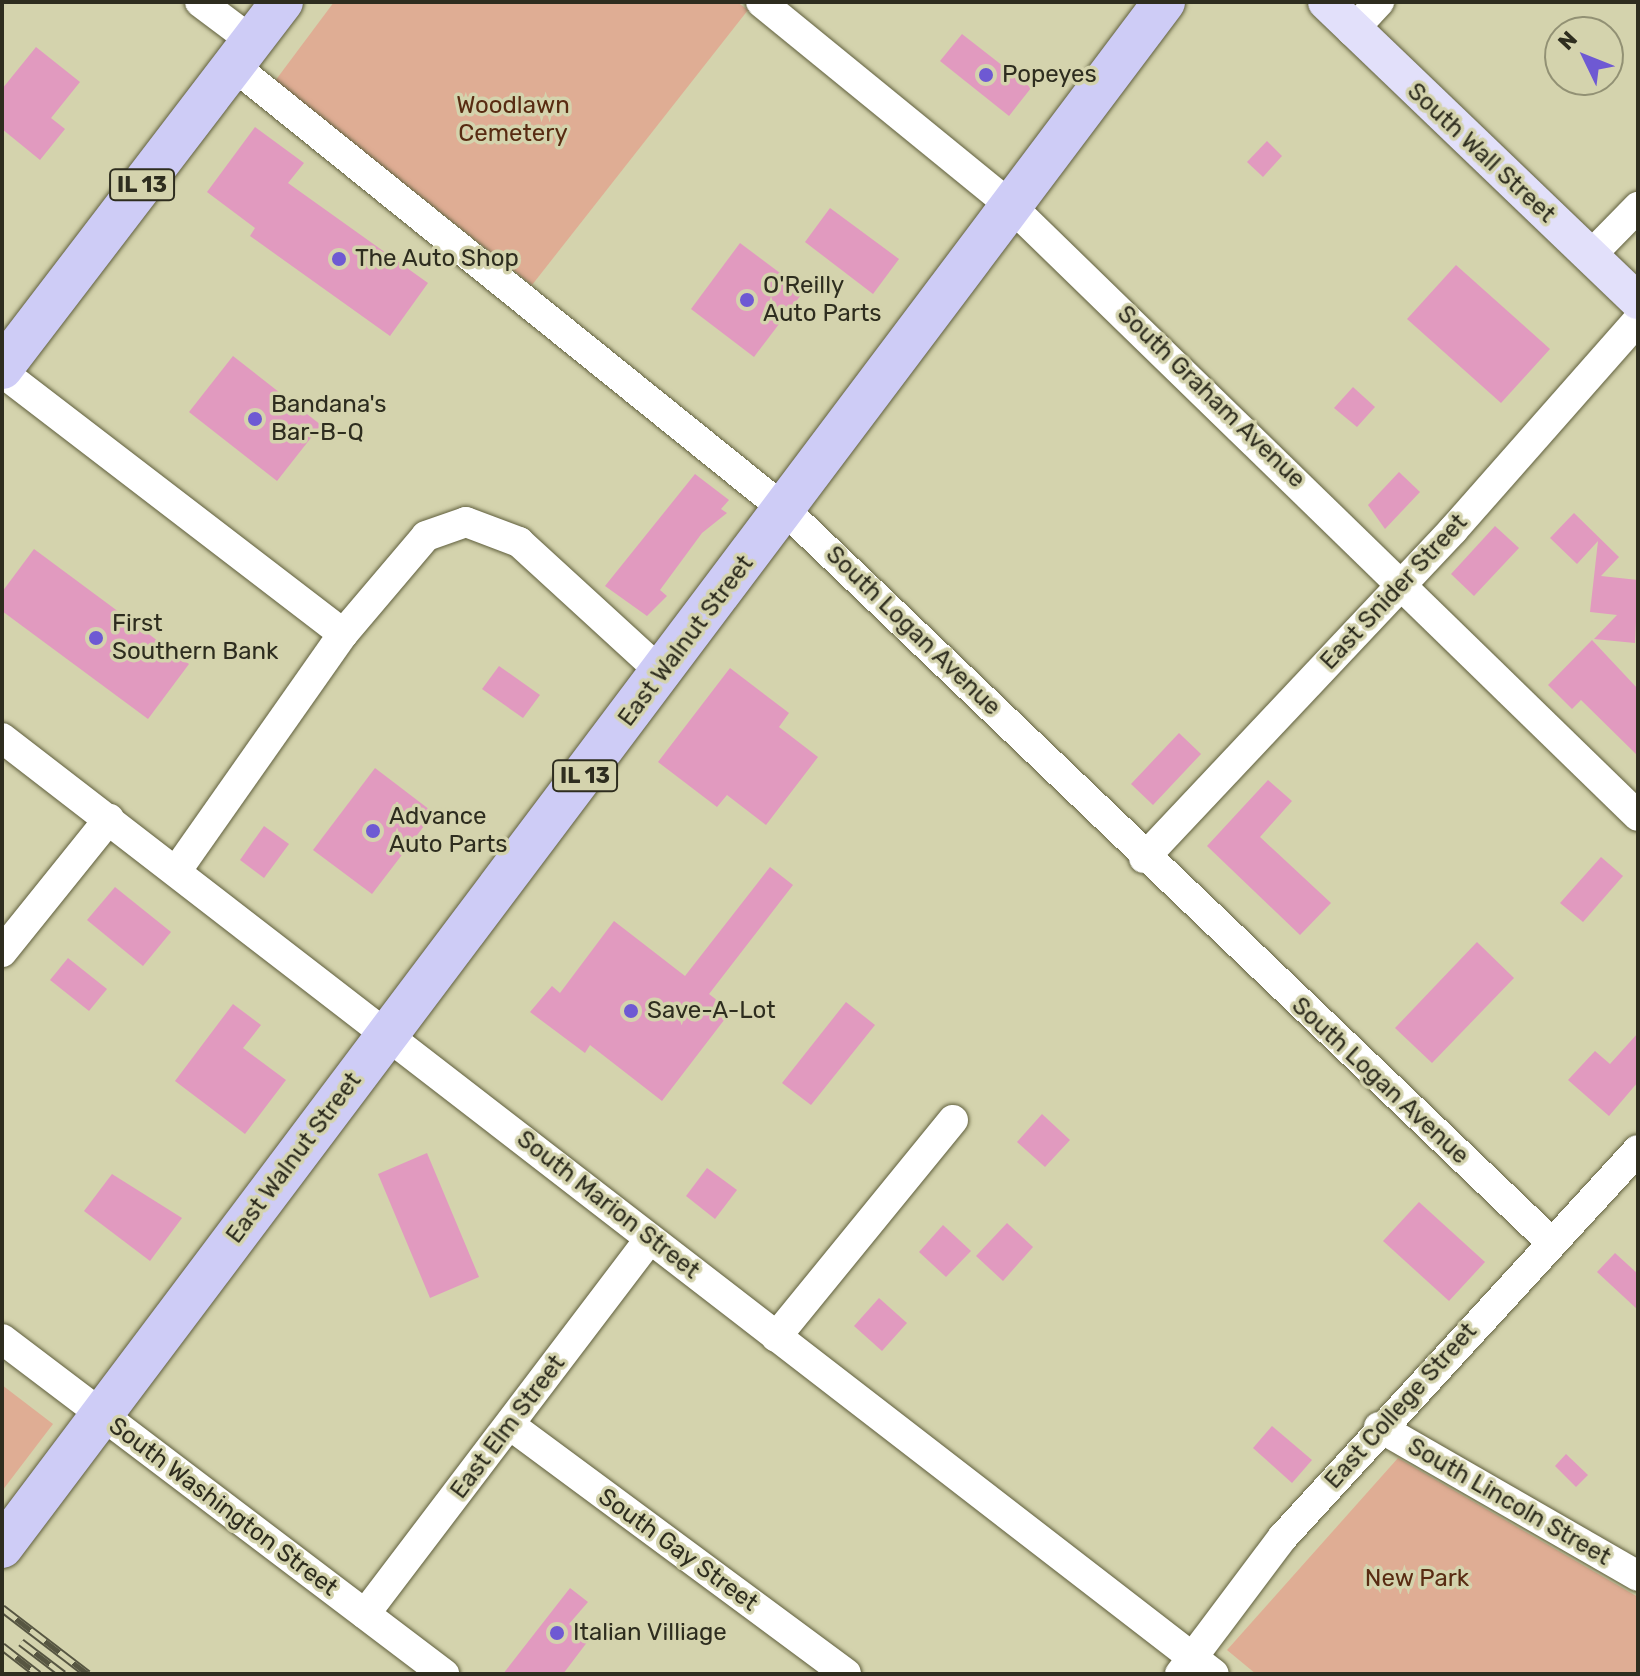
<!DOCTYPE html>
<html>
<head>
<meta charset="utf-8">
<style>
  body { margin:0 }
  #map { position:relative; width:1640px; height:1676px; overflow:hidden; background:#d4d3ad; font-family:Rubik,sans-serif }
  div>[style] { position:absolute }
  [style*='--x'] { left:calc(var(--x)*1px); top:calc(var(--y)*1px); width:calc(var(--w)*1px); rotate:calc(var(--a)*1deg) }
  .green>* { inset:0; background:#dfad94 }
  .building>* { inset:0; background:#e19abf }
  .roads { filter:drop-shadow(0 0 2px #605f3d) drop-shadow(0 0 2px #605f3d) }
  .minor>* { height:30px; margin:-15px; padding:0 15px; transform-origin:15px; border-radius:15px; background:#fff }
  .major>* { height:36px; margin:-18px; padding:0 18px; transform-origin:18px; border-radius:18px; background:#e2e0fa }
  .highway>* { height:42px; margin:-21px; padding:0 21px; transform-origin:21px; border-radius:21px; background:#ceccf6 }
  .rail>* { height:9px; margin-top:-4.5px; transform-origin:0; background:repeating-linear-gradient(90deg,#d4d3ad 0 18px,#575642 0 36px); box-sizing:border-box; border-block:2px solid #575642 }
  .dots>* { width:22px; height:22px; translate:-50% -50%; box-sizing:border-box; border:4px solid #d4d3ad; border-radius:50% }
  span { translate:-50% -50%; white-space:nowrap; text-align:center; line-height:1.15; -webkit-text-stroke:7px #d4d3ad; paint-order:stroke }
  .shield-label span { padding:2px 6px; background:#d4d3ad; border:2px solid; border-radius:6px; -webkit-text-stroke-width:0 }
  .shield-label { font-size:22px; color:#2e2d1f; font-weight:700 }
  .poi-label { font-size:24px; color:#2e2d1f }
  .left { translate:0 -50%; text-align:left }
  .park-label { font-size:24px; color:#582b12 }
  .street-label { font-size:24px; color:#2e2d1f }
  .frame { position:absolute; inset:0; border:4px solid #2e2d1f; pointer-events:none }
  .north { position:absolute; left:1544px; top:16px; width:80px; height:80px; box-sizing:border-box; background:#d4d3ad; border:2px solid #929174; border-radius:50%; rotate:313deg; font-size:22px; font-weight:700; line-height:32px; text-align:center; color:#2e2d1f }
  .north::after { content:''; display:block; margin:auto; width:28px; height:36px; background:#6e59d3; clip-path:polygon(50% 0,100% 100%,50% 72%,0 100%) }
</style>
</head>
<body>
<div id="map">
  <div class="green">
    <div style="clip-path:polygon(334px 2px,737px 2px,748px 10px,532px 285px,275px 81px)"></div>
    <div style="clip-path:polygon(2px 1385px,53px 1424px,2px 1491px)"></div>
    <div style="clip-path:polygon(1398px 1458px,1638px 1597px,1638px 1674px,1256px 1674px,1227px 1650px)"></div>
  </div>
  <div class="building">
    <div style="clip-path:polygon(962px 34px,1031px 88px,1009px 116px,940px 61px)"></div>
    <div style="clip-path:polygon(36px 47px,80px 82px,51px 118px,65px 129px,40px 160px,2px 129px,2px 89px)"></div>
    <div style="clip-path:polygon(255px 127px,304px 163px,288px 183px,428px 283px,390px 336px,250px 236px,255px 228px,207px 192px)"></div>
    <div style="clip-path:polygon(1267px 141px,1282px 156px,1263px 177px,1247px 162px)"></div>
    <div style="clip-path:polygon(830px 208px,899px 259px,873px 294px,805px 242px)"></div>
    <div style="clip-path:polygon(740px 243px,804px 291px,754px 357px,691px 309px)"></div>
    <div style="clip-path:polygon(1456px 265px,1550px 349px,1501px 403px,1407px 319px)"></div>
    <div style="clip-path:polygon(233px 356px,321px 425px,277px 481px,189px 412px)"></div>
    <div style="clip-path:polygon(1353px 387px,1375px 407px,1357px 427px,1334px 408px)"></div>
    <div style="clip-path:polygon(1399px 472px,1420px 492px,1385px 529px,1368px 505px)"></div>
    <div style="clip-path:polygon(695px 474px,729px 500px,721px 509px,727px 513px,702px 533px,660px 590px,667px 596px,647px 616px,605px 586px)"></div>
    <div style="clip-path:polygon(1574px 513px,1619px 557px,1601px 576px,1638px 580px,1635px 643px,1594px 639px,1617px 615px,1590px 612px,1598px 541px,1577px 564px,1550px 538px)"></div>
    <div style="clip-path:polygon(1495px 526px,1519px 548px,1474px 596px,1451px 574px)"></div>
    <div style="clip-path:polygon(34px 549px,189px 664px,148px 719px,2px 611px,2px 592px)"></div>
    <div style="clip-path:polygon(1592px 640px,1638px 689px,1638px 756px,1581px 700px,1572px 709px,1548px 685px)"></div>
    <div style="clip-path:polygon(499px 666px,540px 695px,523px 718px,482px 689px)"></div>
    <div style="clip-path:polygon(730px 668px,789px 713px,779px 727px,818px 757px,766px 825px,727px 795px,717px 807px,658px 762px)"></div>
    <div style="clip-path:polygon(1179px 733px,1201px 754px,1153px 805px,1131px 784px)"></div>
    <div style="clip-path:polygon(375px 768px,434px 813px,372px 894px,313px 850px)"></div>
    <div style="clip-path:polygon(1268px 780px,1292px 801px,1260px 837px,1331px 903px,1300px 935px,1207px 846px)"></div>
    <div style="clip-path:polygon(264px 826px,289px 844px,264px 878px,240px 860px)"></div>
    <div style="clip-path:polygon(1601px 857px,1623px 876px,1583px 922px,1560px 903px)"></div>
    <div style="clip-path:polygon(770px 867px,793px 885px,709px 994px,731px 1011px,662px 1101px,590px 1045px,585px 1053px,530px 1012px,552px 986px,560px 993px,614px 921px,685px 976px)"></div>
    <div style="clip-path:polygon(115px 887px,171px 932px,143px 966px,87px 920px)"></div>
    <div style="clip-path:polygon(1477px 942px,1514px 978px,1432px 1063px,1395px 1028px)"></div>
    <div style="clip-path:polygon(68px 958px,107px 989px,89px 1011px,50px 980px)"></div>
    <div style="clip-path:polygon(846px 1002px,875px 1025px,811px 1105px,782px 1083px)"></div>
    <div style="clip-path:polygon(233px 1004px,261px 1025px,243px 1048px,286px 1080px,245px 1134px,175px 1081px)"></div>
    <div style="clip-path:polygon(1638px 1033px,1638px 1082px,1609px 1116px,1568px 1080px,1595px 1051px,1610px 1064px)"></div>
    <div style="clip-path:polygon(1042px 1114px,1070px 1140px,1045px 1167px,1017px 1142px)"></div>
    <div style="clip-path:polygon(427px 1153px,479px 1277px,430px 1298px,378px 1174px)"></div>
    <div style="clip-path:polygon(707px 1168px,737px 1190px,715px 1219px,686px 1196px)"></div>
    <div style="clip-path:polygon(112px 1174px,182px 1218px,150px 1261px,84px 1211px)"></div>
    <div style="clip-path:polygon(1419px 1202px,1485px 1262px,1449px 1301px,1383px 1241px)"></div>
    <div style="clip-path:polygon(1007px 1223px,1033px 1247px,1003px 1281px,976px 1256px)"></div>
    <div style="clip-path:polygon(943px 1225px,971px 1251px,946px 1277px,919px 1252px)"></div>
    <div style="clip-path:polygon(1615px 1253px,1638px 1274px,1638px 1310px,1597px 1272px)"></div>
    <div style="clip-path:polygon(879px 1298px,907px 1323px,882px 1351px,854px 1326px)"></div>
    <div style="clip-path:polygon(1272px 1426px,1312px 1460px,1292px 1483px,1253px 1448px)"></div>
    <div style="clip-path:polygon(1566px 1454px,1588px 1475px,1576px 1487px,1555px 1466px)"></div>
    <div style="clip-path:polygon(570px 1588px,588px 1602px,569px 1624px,588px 1641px,563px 1674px,503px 1674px)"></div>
  </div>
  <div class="roads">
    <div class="minor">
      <div style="--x:200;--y:2;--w:65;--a:36.9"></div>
      <div style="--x:761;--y:2;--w:324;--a:39.2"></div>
      <div style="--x:1012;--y:207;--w:873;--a:44.21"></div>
      <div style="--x:1352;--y:31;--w:40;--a:-47"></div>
      <div style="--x:234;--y:66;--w:708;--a:38.86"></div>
      <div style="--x:785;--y:510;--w:1061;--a:43.7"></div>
      <div style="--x:1590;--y:256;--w:69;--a:-45.6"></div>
      <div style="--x:2;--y:372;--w:430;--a:37.5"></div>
      <div style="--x:343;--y:634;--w:128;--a:-49.7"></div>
      <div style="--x:426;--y:536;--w:42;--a:-19.3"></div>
      <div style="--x:466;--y:522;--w:57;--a:20.7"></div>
      <div style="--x:519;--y:542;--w:194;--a:42.5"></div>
      <div style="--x:2;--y:738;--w:1531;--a:37.68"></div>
      <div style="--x:1144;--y:858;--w:451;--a:-46.7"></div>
      <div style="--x:1453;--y:530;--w:280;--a:-48.6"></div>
      <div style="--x:177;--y:870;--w:289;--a:-54.9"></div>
      <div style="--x:2;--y:952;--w:171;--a:-51.2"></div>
      <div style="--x:776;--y:1337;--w:280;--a:-50.8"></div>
      <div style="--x:2;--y:1339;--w:555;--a:37.16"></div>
      <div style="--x:510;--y:1425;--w:418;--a:36.5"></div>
      <div style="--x:1379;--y:1427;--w:299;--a:29.9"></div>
      <div style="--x:365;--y:1614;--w:471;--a:-52.8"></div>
      <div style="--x:1180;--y:1674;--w:171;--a:-53.1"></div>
      <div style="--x:1283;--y:1537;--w:525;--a:-47.47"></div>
    </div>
    <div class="major">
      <div style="--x:1326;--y:2;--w:432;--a:43.8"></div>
    </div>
    <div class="highway">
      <div style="--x:2;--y:368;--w:461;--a:-52.6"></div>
      <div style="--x:2;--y:1547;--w:1933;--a:-53.05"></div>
    </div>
  </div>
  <div class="rail">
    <div style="--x:2;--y:1608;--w:108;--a:37.5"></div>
    <div style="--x:21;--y:1642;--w:53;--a:37.3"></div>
    <div style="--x:2;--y:1646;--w:46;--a:37.9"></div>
  </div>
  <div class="dots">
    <div style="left:986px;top:75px;background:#6e59d3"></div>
    <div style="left:339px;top:259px;background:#6e59d3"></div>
    <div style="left:747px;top:300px;background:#6e59d3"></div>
    <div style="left:255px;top:419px;background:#6e59d3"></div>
    <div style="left:96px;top:638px;background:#6e59d3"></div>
    <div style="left:373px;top:831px;background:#6e59d3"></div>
    <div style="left:631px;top:1011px;background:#6e59d3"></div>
    <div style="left:557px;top:1633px;background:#6e59d3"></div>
  </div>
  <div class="shield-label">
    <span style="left:142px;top:185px">IL 13</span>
    <span style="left:585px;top:776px">IL 13</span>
  </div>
  <div class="poi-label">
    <span class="left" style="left:1002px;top:75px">Popeyes</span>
    <span class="left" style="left:355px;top:259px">The Auto Shop</span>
    <span class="left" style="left:763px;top:300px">O'Reilly<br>Auto Parts</span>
    <span class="left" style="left:271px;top:419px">Bandana's<br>Bar-B-Q</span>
    <span class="left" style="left:112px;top:638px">First<br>Southern Bank</span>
    <span class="left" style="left:389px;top:831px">Advance<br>Auto Parts</span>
    <span class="left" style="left:647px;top:1011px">Save-A-Lot</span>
    <span class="left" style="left:573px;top:1633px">Italian Villiage</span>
  </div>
  <div class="park-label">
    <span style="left:513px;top:120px">Woodlawn<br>Cemetery</span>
    <span style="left:1417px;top:1579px">New Park</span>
  </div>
  <div class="street-label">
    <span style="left:1481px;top:153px;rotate:43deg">South Wall Street</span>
    <span style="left:1211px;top:397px;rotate:44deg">South Graham Avenue</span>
    <span style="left:1394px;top:592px;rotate:-47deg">East Snider Street</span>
    <span style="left:913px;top:631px;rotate:44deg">South Logan Avenue</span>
    <span style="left:686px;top:641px;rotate:-53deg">East Walnut Street</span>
    <span style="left:1380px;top:1081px;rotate:43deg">South Logan Avenue</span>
    <span style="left:294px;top:1158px;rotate:-53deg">East Walnut Street</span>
    <span style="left:608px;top:1205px;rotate:38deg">South Marion Street</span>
    <span style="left:1401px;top:1406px;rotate:-48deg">East College Street</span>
    <span style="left:508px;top:1427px;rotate:-53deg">East Elm Street</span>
    <span style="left:1509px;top:1502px;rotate:30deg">South Lincoln Street</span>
    <span style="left:223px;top:1507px;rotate:37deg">South Washington Street</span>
    <span style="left:678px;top:1550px;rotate:36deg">South Gay Street</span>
  </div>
  <div class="frame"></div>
  <div class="north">N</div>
</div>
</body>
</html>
